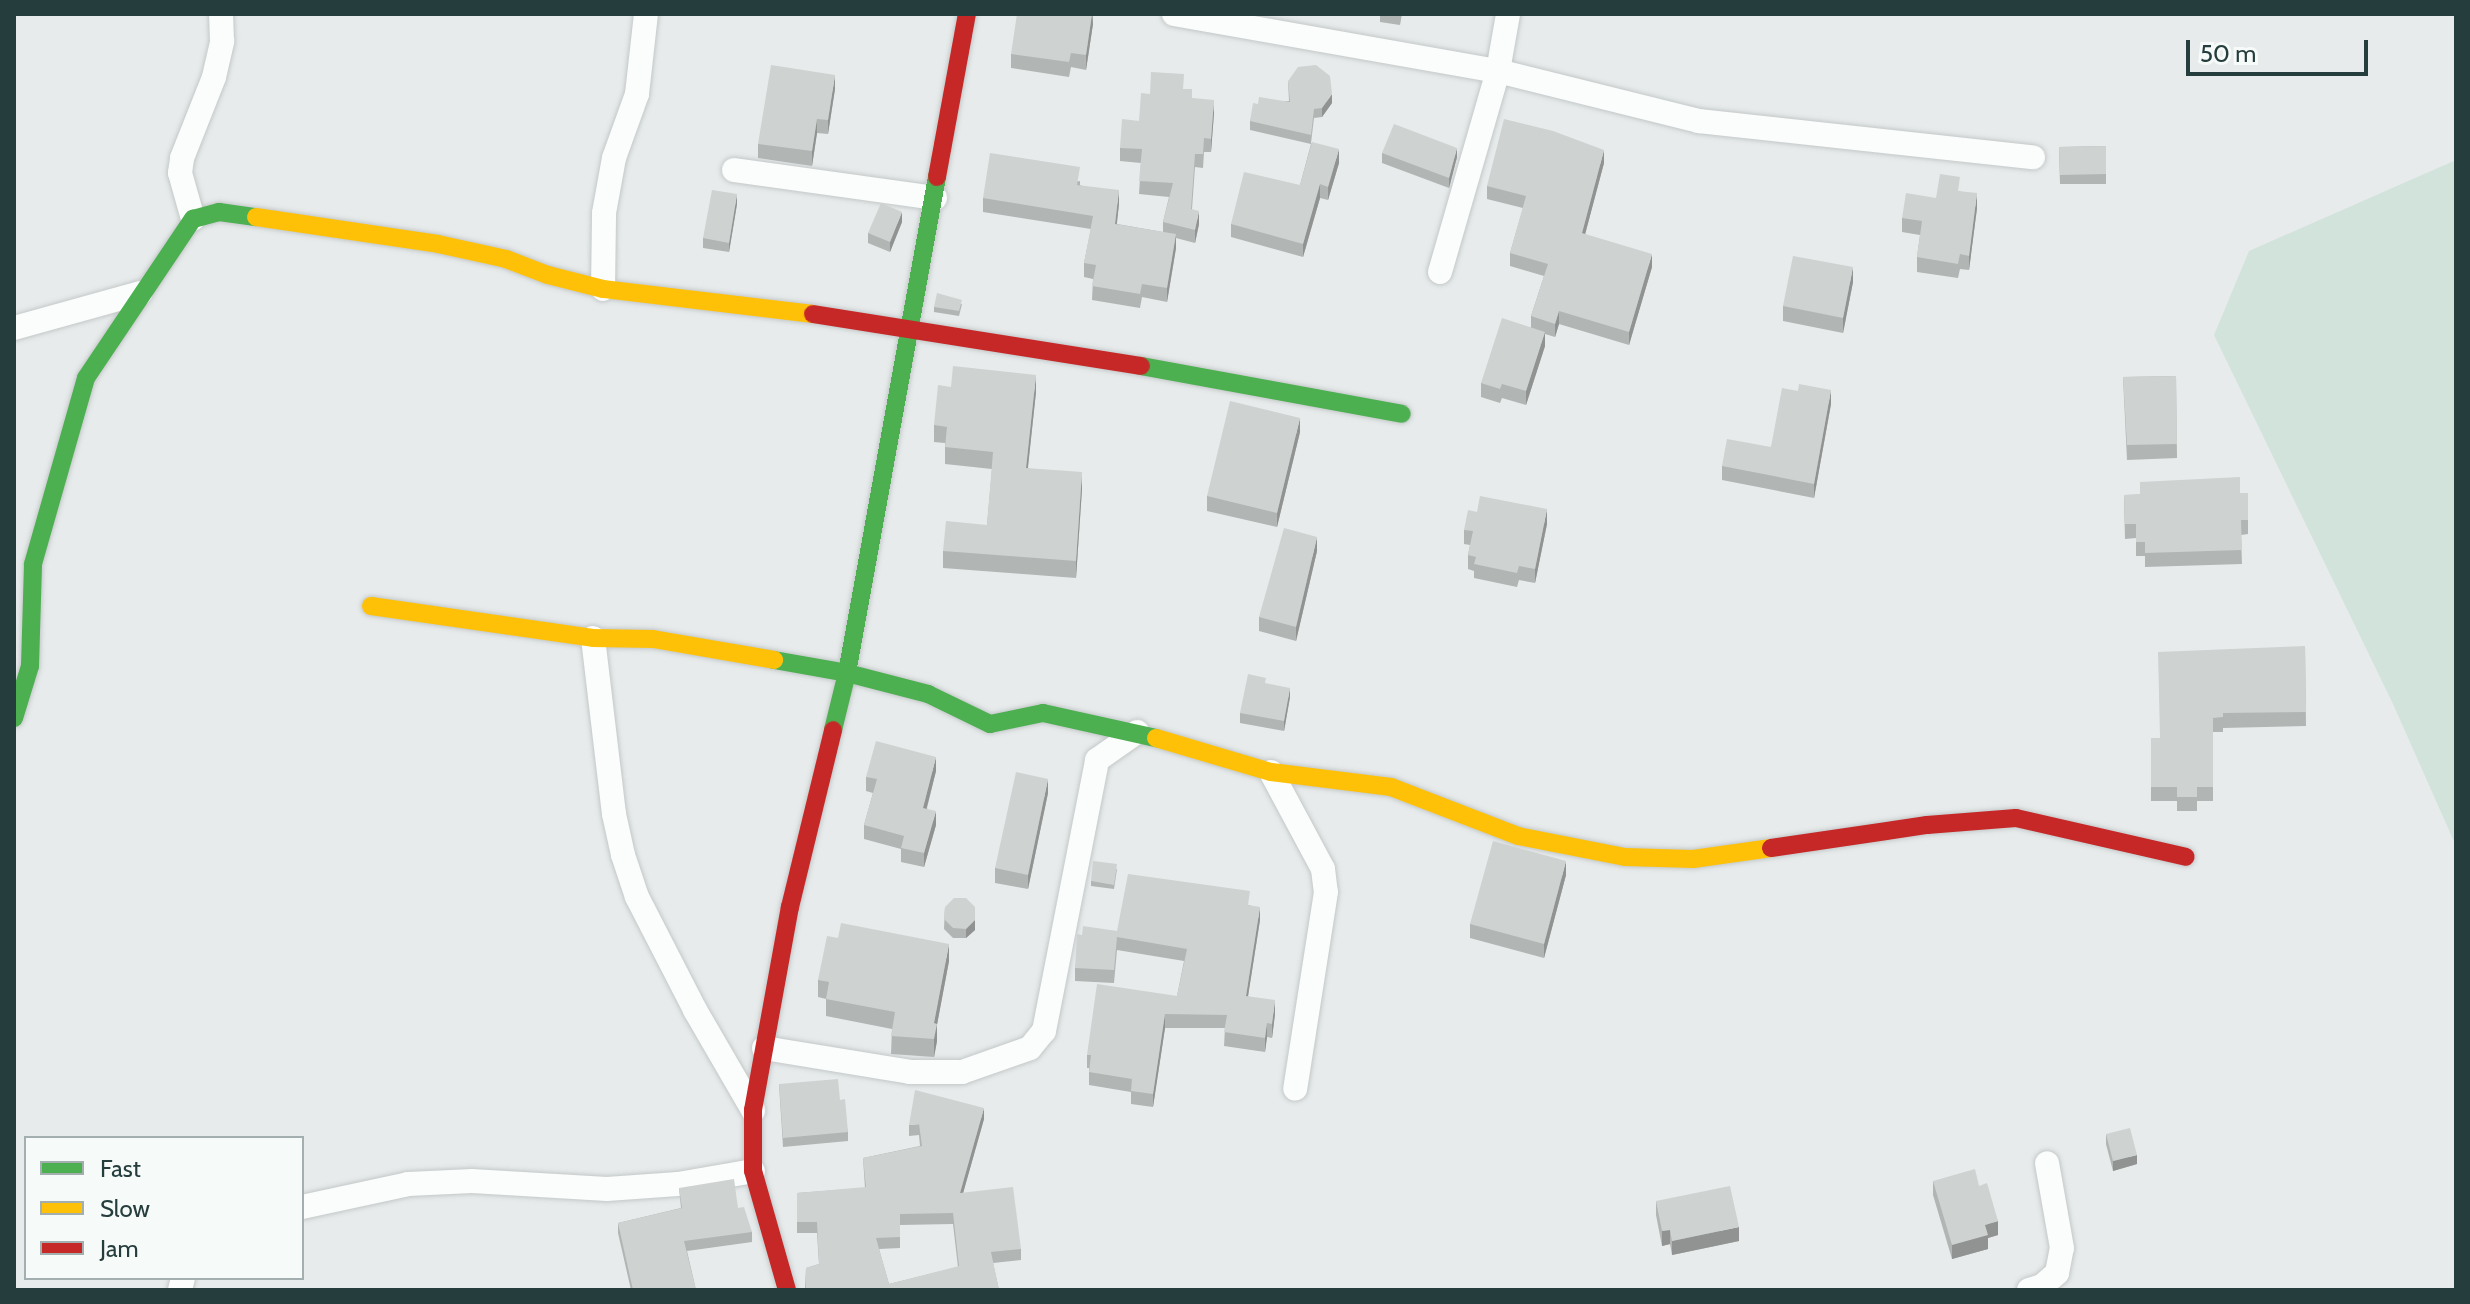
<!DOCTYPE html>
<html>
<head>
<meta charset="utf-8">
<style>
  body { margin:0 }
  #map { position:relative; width:2470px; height:1304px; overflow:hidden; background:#e7ebeb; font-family:Cabin,sans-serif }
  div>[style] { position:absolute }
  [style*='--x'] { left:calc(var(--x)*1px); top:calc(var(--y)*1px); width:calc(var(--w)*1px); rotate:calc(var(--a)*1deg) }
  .green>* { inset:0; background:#d2e3dc }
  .roads { filter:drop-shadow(0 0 2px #c4c8c8) drop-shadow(0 0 2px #c4c8c8) }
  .street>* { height:24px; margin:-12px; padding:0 12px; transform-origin:12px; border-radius:12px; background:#fbfcfc }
  .fast>* { height:18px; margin:-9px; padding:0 9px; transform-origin:9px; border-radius:9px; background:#4caf50 }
  .slow>* { height:18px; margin:-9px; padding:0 9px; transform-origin:9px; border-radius:9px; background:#ffc107 }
  .jam>* { height:18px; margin:-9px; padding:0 9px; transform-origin:9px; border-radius:9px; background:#c62828 }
  .wall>* { inset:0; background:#b1b5b4 }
  .shaded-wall>* { inset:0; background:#909392 }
  .building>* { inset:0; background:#ced2d1 }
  span { translate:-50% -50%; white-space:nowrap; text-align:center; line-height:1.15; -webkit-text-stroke:6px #f6faf9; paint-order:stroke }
  .frame { position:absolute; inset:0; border:16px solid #253e3d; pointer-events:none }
  .legend { position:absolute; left:24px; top:1136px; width:280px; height:144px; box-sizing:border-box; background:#f6faf9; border:2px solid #a2afae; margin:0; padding:10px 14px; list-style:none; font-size:24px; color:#253e3d }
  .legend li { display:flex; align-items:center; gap:16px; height:40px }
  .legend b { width:40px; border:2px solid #a2afae }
  .scale { position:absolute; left:2186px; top:40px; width:182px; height:36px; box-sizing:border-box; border:4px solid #253e3d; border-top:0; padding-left:10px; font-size:24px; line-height:28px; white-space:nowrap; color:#253e3d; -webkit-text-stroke:6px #f6faf9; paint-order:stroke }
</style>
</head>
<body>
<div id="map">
  <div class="green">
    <div style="clip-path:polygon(2456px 160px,2456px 846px,2393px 704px,2214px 335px,2249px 251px)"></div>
  </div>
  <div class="roads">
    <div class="street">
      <div style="--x:1174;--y:14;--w:329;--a:10"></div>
      <div style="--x:1498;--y:71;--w:207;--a:14"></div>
      <div style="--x:1699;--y:121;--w:336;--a:6.2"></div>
      <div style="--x:734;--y:170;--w:203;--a:7.9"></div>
      <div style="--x:193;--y:219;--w:48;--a:-105.8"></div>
      <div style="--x:180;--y:173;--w:15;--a:-82"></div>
      <div style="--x:182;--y:158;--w:87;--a:-68.4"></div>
      <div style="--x:214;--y:77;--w:37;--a:-77"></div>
      <div style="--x:222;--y:41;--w:27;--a:-92"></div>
      <div style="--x:1440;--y:272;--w:209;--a:-73.9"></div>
      <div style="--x:1498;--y:71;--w:58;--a:-80"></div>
      <div style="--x:603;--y:289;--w:76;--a:-89.2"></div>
      <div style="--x:604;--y:213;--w:56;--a:-79.7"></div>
      <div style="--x:614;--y:158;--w:68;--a:-70.2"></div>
      <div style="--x:637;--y:94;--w:81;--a:-83.6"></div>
      <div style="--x:14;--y:328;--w:131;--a:-15.5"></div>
      <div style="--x:593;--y:638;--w:177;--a:83.2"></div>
      <div style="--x:614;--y:814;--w:42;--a:77.6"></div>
      <div style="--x:623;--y:855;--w:44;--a:71.6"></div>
      <div style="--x:637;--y:897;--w:127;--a:62.8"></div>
      <div style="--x:695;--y:1010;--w:116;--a:59.9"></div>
      <div style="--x:1271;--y:772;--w:110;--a:61.8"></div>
      <div style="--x:1323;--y:869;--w:23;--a:83"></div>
      <div style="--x:1326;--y:892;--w:199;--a:98.9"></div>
      <div style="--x:764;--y:1048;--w:148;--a:9.3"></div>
      <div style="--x:910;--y:1072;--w:52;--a:0"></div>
      <div style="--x:962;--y:1072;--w:72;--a:-19.4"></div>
      <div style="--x:1030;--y:1048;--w:22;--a:-51"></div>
      <div style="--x:1044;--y:1031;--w:276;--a:-78.9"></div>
      <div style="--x:1097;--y:760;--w:49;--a:-35"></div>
      <div style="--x:302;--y:1207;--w:108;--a:-12.2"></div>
      <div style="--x:408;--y:1184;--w:64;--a:-2.7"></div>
      <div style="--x:472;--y:1181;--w:135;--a:3.4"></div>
      <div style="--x:607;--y:1189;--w:71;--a:-4"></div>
      <div style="--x:678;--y:1184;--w:76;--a:-9.8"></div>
      <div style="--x:180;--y:1290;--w:12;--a:-76"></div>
      <div style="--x:2029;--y:1290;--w:14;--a:-17"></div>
      <div style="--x:2042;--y:1286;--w:20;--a:-41"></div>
      <div style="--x:2057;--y:1273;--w:25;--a:-79"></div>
      <div style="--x:2062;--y:1248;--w:86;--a:-100"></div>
    </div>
    <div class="fast">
      <div style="--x:1141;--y:366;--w:265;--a:10.4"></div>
      <div style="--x:774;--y:660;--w:74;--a:10.1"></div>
      <div style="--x:847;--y:673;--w:84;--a:14.5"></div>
      <div style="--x:928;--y:694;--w:69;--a:25.8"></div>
      <div style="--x:990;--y:724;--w:54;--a:-11.7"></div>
      <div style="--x:1043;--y:713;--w:116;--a:12.5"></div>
      <div style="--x:14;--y:718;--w:54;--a:-72.9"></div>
      <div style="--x:30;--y:666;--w:102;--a:-88.3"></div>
      <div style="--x:33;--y:564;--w:193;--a:-74.1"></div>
      <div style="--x:86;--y:378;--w:192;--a:-56.1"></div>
      <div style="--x:193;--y:219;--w:27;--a:-15"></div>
      <div style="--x:219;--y:212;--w:37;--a:8"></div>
      <div style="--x:833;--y:730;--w:59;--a:-76.2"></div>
      <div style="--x:847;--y:673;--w:504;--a:-79.72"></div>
    </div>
    <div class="slow">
      <div style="--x:256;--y:217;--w:184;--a:8.4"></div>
      <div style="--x:438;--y:244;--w:70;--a:12.4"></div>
      <div style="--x:506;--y:259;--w:45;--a:20.9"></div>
      <div style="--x:548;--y:275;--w:57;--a:14.3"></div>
      <div style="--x:603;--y:289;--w:211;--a:6.8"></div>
      <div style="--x:371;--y:606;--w:224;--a:8.2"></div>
      <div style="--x:593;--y:638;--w:60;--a:1"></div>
      <div style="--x:653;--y:639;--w:123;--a:9.8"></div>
      <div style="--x:1156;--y:738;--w:120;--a:16.5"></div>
      <div style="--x:1271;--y:772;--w:121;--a:7.1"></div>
      <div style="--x:1391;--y:787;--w:136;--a:21.1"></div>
      <div style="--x:1518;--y:836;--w:109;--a:11.1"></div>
      <div style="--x:1625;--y:857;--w:68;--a:1.7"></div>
      <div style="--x:1693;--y:859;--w:79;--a:-8"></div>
    </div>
    <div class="jam">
      <div style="--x:937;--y:177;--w:166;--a:-79.6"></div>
      <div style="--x:813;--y:314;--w:332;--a:9"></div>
      <div style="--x:1771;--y:848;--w:158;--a:-8.4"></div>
      <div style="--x:1927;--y:825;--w:89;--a:-4.5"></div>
      <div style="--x:2016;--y:818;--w:174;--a:12.9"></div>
      <div style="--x:787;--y:1290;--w:124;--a:-105.9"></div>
      <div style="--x:753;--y:1171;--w:61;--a:-90"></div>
      <div style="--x:753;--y:1110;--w:206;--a:-79.7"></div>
      <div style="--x:790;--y:907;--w:182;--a:-76.3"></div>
    </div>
  </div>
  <div class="wall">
    <div style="clip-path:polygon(1093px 14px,1093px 24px,1086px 70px,1071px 67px,1069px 77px,1011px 68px,1011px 54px)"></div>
    <div style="clip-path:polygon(1380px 14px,1402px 14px,1400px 25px,1380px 22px)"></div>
    <div style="clip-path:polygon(1288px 81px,1332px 103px,1322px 117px,1314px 118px,1311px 143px,1339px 163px,1328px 200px,1320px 198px,1303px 257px,1231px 237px,1231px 224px,1300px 185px,1311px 144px,1250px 130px,1250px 121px,1258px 104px,1289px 101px)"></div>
    <div style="clip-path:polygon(835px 89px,828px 134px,817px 133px,812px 166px,758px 158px,758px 144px)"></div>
    <div style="clip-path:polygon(1184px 89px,1192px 98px,1214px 113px,1211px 152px,1204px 152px,1203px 168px,1195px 167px,1192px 209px,1199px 224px,1195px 243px,1176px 238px,1176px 248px,1167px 302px,1142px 297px,1140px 308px,1092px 300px,1093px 279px,1084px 277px,1084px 263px,1091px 229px,983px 212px,983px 198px,1080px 181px,1080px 185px,1119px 204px,1117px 224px,1163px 232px,1163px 222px,1169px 197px,1139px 194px,1141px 163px,1120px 161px,1120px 148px,1139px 121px,1150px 94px)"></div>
    <div style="clip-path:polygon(2106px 146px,2106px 184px,2060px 184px,2059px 147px)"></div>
    <div style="clip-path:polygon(1382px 153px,1457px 157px,1449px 188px,1382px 163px)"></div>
    <div style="clip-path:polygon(1604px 163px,1585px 234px,1652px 267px,1629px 345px,1559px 324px,1555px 337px,1545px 334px,1545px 346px,1526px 405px,1502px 398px,1500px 403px,1481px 397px,1481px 383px,1531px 327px,1531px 316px,1544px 276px,1510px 266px,1510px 253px,1523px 208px,1487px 199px,1487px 186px)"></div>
    <div style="clip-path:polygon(1960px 191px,1977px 208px,1969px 270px,1960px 269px,1958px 278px,1917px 272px,1917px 257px,1920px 235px,1902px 232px,1902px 218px,1936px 198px)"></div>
    <div style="clip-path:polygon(737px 204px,729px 252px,703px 248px,703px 238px)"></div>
    <div style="clip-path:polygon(902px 222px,890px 252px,868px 243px,868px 233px)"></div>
    <div style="clip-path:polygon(1853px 282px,1843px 333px,1783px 321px,1783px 306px)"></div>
    <div style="clip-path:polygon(962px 304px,959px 316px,934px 312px,934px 307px)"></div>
    <div style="clip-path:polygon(2176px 376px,2177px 458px,2127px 460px,2123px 377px)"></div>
    <div style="clip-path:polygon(1798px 391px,1831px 404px,1814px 498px,1722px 480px,1722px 466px,1771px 447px)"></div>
    <div style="clip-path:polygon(1036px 392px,1028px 468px,1082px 489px,1076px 578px,943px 568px,943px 551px,987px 525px,992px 469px,945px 464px,945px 443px,934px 442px,934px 425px)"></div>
    <div style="clip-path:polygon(1300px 432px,1277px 527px,1207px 511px,1207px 496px)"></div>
    <div style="clip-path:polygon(2240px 493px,2248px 493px,2248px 534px,2241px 535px,2242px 564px,2145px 567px,2145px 556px,2136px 556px,2136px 538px,2125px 539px,2124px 495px)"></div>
    <div style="clip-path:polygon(1547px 524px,1535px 583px,1519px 580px,1517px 587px,1474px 578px,1474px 571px,1468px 569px,1468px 555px,1470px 545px,1464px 544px,1464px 530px)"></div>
    <div style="clip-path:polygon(1317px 551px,1296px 641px,1259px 631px,1259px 617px)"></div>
    <div style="clip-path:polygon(2305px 646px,2306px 726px,2223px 728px,2223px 732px,2213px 732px,2213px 801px,2197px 801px,2197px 811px,2177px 811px,2177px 801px,2151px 801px,2151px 738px,2160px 738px)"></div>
    <div style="clip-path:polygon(1290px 697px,1284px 731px,1240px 723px,1240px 713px)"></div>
    <div style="clip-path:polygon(936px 771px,927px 808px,936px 825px,924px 867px,901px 862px,901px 849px,864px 839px,864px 825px,873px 793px,866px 791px,866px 777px)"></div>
    <div style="clip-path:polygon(1048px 793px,1028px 889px,995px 883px,995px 868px)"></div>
    <div style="clip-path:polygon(1117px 869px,1114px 889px,1091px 886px,1091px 881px)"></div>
    <div style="clip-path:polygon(1566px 875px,1544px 958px,1470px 938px,1470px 924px)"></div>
    <div style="clip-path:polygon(1250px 905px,1260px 920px,1248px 996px,1275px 1014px,1272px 1038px,1267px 1037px,1265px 1052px,1224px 1046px,1225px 1028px,1165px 1028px,1153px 1107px,1131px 1104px,1131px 1092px,1089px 1085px,1089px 1068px,1087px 1068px,1087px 1055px,1177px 996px,1184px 961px,1117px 950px,1114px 983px,1075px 981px,1075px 968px,1082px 935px,1117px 931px)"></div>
    <div style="clip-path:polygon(945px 907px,975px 907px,975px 930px,966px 938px,953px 938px,944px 929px)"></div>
    <div style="clip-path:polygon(949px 961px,937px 1024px,937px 1041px,934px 1057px,891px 1054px,892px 1029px,826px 1016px,826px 999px,818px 997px,818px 980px)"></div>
    <div style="clip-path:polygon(779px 1084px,840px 1100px,848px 1132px,848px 1141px,783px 1147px)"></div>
    <div style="clip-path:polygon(evenodd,984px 1119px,963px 1193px,1021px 1249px,1021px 1260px,993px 1263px,999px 1290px,805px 1290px,806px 1268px,819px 1264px,817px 1233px,797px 1233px,797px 1193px,865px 1188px,863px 1158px,920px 1146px,919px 1135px,909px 1136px,909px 1125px,984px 1119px,953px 1224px,958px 1267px,889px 1284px,879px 1249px,900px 1248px,900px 1225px,953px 1224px)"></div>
    <div style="clip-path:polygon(2106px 1134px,2137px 1164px,2113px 1171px,2106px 1144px)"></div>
    <div style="clip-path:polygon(1933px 1181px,1979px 1186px,1998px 1235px,1988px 1238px,1988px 1249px,1952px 1259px,1933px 1195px)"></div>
    <div style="clip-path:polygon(679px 1188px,738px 1208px,752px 1232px,752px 1242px,687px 1251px,696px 1290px,631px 1290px,618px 1233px,618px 1223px,681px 1208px)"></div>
    <div style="clip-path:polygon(1656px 1201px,1739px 1241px,1672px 1255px,1670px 1244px,1662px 1246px,1656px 1215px)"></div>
  </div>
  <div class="shaded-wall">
    <div style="clip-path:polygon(1092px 14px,1093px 24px,1086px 70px,1086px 55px)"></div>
    <div style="clip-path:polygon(835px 75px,835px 89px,828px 134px,828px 120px)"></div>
    <div style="clip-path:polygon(1332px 94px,1332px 103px,1322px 117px,1322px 108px)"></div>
    <div style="clip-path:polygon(1214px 100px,1214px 113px,1211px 152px,1211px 139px)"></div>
    <div style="clip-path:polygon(817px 119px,817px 133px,812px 166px,812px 151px)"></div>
    <div style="clip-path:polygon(1457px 148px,1457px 157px,1449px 188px,1449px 178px)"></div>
    <div style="clip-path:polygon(1339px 149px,1339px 163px,1328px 200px,1328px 187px)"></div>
    <div style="clip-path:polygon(1604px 150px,1604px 163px,1582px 246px,1582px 233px)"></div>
    <div style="clip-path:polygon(1320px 184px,1320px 198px,1303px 257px,1303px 244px)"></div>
    <div style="clip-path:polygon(1119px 190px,1119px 204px,1115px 237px,1115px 224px)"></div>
    <div style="clip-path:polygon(1977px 193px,1977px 208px,1969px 270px,1969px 256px)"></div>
    <div style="clip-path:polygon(737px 194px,737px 204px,729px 252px,729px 243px)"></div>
    <div style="clip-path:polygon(1199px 211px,1199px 224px,1195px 243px,1195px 230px)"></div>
    <div style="clip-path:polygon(902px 212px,902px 222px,890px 252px,890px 242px)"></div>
    <div style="clip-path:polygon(1176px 234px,1176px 248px,1167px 302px,1167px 288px)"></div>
    <div style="clip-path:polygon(1652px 254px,1652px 267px,1629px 345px,1629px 332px)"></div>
    <div style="clip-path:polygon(1853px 267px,1853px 282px,1843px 333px,1843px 318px)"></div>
    <div style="clip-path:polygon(1559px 311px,1559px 324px,1555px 337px,1555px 324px)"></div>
    <div style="clip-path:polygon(1545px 332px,1545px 346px,1526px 405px,1526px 391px)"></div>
    <div style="clip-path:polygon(1036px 375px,1036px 392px,1026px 484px,1026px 468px)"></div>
    <div style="clip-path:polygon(1831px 390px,1831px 404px,1814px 498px,1814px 484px)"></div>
    <div style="clip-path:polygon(1300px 418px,1300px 432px,1277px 527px,1277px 513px)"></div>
    <div style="clip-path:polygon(1082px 472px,1082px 489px,1076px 578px,1076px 561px)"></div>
    <div style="clip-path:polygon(1547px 509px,1547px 524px,1535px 583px,1535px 569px)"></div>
    <div style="clip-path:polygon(1317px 537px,1317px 551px,1296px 641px,1296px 627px)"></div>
    <div style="clip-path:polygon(1290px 688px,1290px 697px,1284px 731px,1284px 721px)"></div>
    <div style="clip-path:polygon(936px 757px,936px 771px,923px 822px,923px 808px)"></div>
    <div style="clip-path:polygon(1048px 779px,1048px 793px,1028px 889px,1028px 875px)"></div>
    <div style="clip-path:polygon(936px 811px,936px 825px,924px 867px,924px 853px)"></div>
    <div style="clip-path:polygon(1566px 861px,1566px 875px,1544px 958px,1544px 944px)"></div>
    <div style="clip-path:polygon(1260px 907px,1260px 920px,1246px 1009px,1246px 996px)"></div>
    <div style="clip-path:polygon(975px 920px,975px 930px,966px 938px,966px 929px)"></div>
    <div style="clip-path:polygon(949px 944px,949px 961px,934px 1041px,934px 1023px)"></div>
    <div style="clip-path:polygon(1275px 1000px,1275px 1014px,1272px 1038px,1272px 1024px)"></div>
    <div style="clip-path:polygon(1165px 1014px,1165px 1028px,1153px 1107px,1153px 1094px)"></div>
    <div style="clip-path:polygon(1267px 1023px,1267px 1037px,1265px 1052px,1265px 1038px)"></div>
    <div style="clip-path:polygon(937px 1024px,937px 1041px,934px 1057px,934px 1039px)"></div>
    <div style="clip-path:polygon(984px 1108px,984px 1119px,960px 1204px,960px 1193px)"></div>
    <div style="clip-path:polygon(2137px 1155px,2137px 1164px,2113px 1171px,2113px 1161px)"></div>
    <div style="clip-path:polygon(1998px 1221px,1998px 1235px,1988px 1238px,1988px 1249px,1952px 1259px,1952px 1245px,1985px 1225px)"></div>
    <div style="clip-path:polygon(1739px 1227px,1739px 1241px,1672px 1255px,1672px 1241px)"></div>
    <div style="clip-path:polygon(1670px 1230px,1670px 1244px,1662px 1246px,1662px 1231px)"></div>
  </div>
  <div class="building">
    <div style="clip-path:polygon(1017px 14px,1092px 14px,1086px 55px,1071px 53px,1069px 62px,1011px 54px)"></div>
    <div style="clip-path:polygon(771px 65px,835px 75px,828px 120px,817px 119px,812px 151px,758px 144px)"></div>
    <div style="clip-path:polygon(1316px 65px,1330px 76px,1332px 94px,1322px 108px,1314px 109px,1311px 135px,1250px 121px,1253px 103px,1258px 104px,1259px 97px,1290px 102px,1288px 81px,1298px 67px)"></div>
    <div style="clip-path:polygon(1151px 72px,1184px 74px,1183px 89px,1192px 89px,1192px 98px,1214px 100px,1211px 139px,1204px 138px,1203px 154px,1195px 154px,1191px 209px,1199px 211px,1195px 230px,1163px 222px,1173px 183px,1139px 181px,1142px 149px,1120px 148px,1122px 119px,1139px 121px,1141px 93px,1150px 94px)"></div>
    <div style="clip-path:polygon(1504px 119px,1553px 131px,1604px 150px,1582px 233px,1652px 254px,1629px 332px,1559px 311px,1555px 324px,1531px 316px,1548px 264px,1510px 253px,1526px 196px,1487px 186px)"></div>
    <div style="clip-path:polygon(1394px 124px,1457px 148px,1449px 178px,1382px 153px)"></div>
    <div style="clip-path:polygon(1312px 142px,1339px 149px,1328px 187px,1320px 184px,1303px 244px,1231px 224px,1244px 172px,1300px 185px)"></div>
    <div style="clip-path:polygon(2106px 146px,2106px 174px,2060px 175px,2059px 147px)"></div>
    <div style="clip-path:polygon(990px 153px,1080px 167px,1077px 185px,1119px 190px,1115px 224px,1176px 234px,1167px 288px,1142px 284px,1140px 294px,1092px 286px,1096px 265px,1084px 263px,1093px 216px,983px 198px)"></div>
    <div style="clip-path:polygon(1940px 174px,1960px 177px,1958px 191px,1977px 193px,1969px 256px,1960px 254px,1958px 264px,1917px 257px,1922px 221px,1902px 218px,1906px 193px,1936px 198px)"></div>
    <div style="clip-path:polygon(712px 190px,737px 194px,729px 243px,703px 238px)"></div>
    <div style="clip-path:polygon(881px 203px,902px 212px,890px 242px,868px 233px)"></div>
    <div style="clip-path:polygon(1793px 256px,1853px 267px,1843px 318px,1783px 306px)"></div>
    <div style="clip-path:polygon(937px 293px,962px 300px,959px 311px,934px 307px)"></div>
    <div style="clip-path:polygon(1502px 318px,1545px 332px,1526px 391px,1502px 384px,1500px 389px,1481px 383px)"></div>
    <div style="clip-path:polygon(953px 366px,1036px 375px,1026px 468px,1082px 472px,1076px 561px,943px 551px,946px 521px,987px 525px,993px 452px,945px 447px,947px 427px,934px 425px,938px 385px,951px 387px)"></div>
    <div style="clip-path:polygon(2176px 376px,2177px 444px,2127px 445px,2123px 377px)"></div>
    <div style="clip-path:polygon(1799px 384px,1831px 390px,1814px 484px,1722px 466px,1727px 439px,1771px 447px,1782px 388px,1798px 391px)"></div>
    <div style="clip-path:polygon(1230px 401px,1300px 418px,1277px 513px,1207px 496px)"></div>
    <div style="clip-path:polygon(2240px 477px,2240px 493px,2248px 493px,2248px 520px,2241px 520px,2242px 550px,2145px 553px,2145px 542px,2136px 542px,2136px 524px,2125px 524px,2124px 495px,2140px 494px,2140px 482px)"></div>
    <div style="clip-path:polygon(1480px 496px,1547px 509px,1535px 569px,1519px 566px,1517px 573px,1474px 564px,1476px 557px,1468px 555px,1473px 531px,1464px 530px,1468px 510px,1477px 512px)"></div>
    <div style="clip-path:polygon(1284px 528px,1317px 537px,1296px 627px,1259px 617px)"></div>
    <div style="clip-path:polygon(2305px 646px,2306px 712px,2223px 713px,2223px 717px,2213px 718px,2213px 787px,2197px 787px,2197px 797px,2177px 797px,2177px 787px,2151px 787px,2151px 738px,2160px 738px,2158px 652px)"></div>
    <div style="clip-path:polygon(1248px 674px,1266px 678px,1265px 683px,1290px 688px,1284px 721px,1240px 713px)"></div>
    <div style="clip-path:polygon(876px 741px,936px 757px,923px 808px,936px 811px,924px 853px,901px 848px,904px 836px,864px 825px,877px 779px,866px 777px)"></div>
    <div style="clip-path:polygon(1016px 772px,1048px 779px,1028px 875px,995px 868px)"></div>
    <div style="clip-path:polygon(1493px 841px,1566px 861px,1544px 944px,1470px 924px)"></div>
    <div style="clip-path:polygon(1093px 861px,1117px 864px,1114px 885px,1091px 881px)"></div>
    <div style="clip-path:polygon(1128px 874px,1250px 891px,1248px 905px,1260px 907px,1246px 996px,1275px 1000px,1272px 1024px,1267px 1023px,1265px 1038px,1224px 1032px,1227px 1015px,1165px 1014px,1153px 1094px,1131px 1091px,1132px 1079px,1089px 1072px,1091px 1055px,1087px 1055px,1097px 984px,1177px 996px,1187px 949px,1117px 937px,1114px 970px,1075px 968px,1077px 934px,1082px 935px,1083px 926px,1117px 931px)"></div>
    <div style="clip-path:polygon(954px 898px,966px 898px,975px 907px,975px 920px,966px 929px,953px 928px,944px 919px,945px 907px)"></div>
    <div style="clip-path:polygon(841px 923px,949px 944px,934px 1023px,937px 1024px,934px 1039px,891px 1036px,895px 1012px,826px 999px,829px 982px,818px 980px,827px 936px,838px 938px)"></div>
    <div style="clip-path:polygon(838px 1079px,840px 1100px,845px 1099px,848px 1132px,783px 1138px,779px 1084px)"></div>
    <div style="clip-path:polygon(evenodd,915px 1090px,984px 1108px,960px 1193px,1013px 1187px,1021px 1249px,991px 1252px,999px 1290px,806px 1290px,806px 1268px,819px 1264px,817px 1222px,797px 1222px,797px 1193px,866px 1187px,863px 1158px,922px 1146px,919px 1124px,909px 1125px,915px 1090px,953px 1213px,959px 1266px,889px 1284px,876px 1238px,900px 1237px,900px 1214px,953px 1213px)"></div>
    <div style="clip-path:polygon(2130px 1128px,2137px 1155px,2113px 1161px,2106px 1134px)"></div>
    <div style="clip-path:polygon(1975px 1169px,1979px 1186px,1987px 1183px,1998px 1221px,1985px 1225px,1988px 1235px,1952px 1245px,1933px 1181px)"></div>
    <div style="clip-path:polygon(734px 1179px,738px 1208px,744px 1207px,752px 1232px,684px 1241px,696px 1290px,633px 1290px,618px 1223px,682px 1208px,679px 1188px)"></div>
    <div style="clip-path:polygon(1730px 1186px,1739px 1227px,1672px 1241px,1670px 1230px,1662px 1231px,1656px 1201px)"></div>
  </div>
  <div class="frame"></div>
  <ul class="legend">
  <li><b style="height:10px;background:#4caf50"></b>Fast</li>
  <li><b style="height:10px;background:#ffc107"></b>Slow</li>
  <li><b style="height:10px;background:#c62828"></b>Jam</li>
  </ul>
  <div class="scale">50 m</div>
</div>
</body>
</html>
